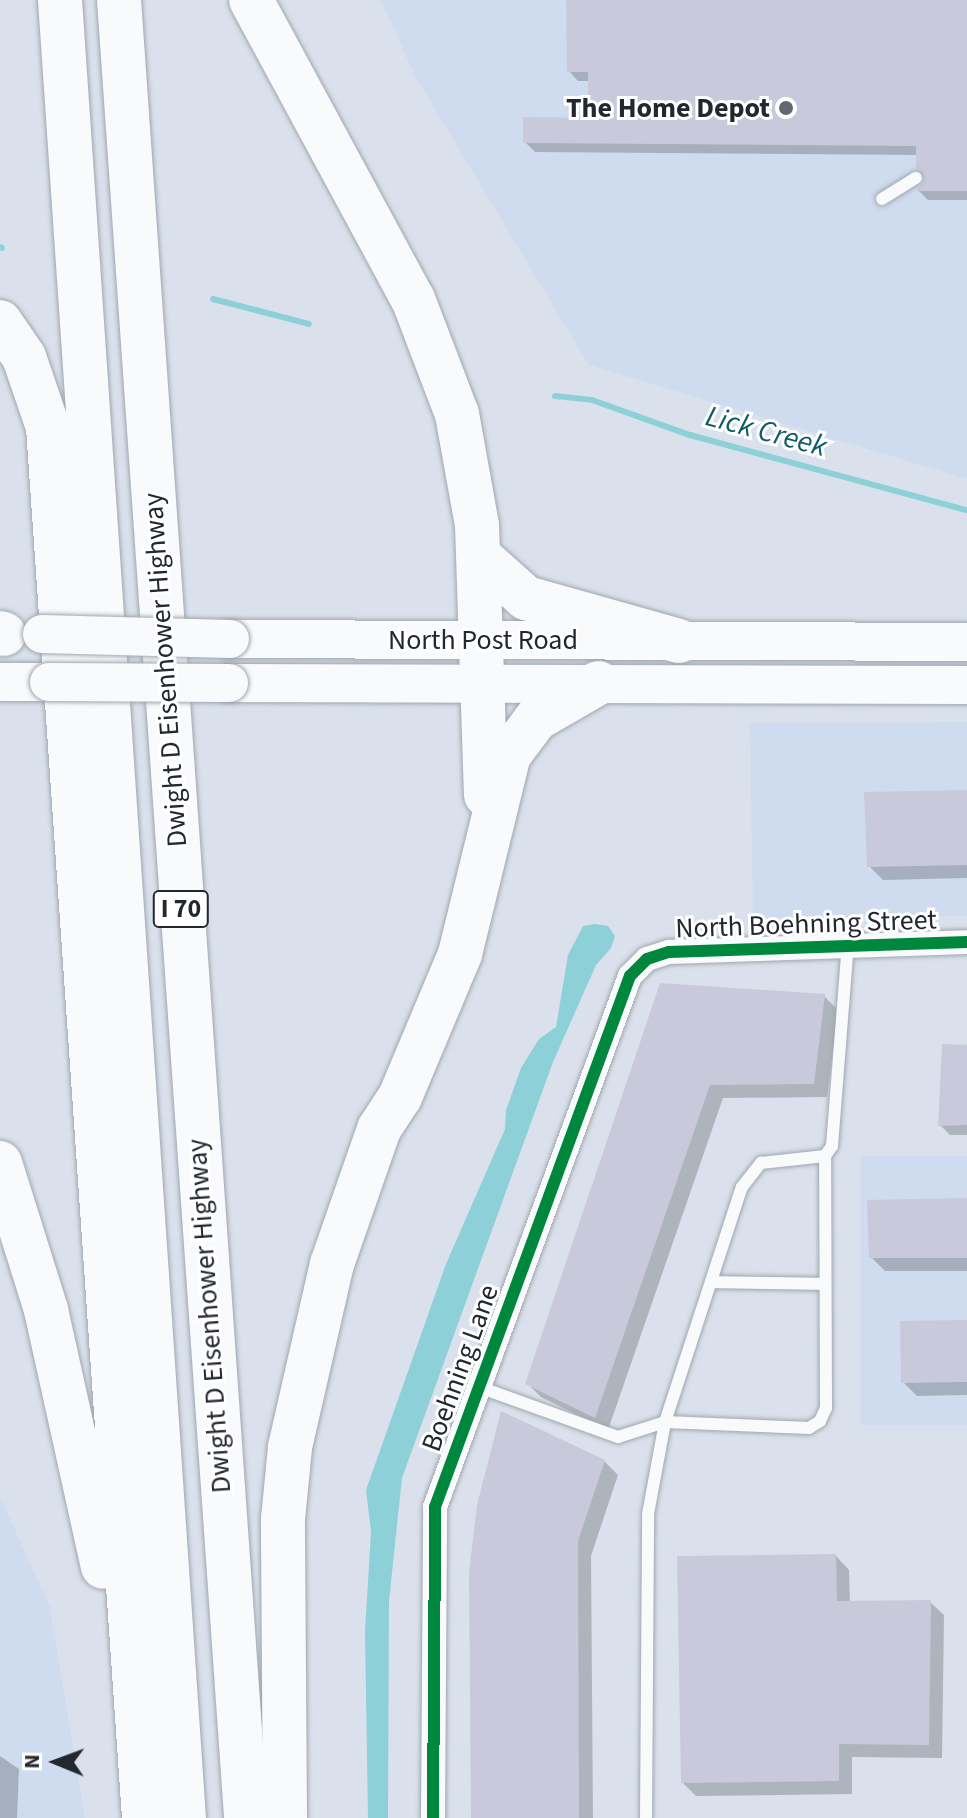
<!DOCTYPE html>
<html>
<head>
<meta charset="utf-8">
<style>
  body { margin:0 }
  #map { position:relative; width:967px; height:1818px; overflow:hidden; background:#dae1ec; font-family:"Source Sans 3",sans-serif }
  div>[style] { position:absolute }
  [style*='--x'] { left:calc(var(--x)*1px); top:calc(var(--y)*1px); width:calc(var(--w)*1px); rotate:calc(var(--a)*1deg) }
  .built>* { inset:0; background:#cfdbee }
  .water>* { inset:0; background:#8ed0d8 }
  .shadow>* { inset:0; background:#0003 }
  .stream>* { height:6px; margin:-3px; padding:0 3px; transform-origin:3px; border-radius:3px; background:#8ed0d8 }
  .building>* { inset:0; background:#c8cadb }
  .roads { filter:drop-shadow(0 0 2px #a1a7af) drop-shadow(0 0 2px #a1a7af) }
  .service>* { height:12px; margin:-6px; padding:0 6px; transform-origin:6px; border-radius:6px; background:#f9fafc }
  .minor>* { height:24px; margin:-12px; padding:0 12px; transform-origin:12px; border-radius:12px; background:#f9fafc }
  .primary>* { height:38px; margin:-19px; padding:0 19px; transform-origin:19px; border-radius:19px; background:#f9fafc }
  .motorway>* { height:44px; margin:-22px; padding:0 22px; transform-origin:22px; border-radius:22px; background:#f9fafc }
  .bridges { filter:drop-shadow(0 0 2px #a1a7af) drop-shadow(0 0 2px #a1a7af) }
  .primary-bridge>* { height:38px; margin:-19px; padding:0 19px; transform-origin:19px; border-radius:19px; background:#f9fafc }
  .cycleway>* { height:12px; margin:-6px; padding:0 6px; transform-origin:6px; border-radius:6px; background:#00873e }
  .dots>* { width:22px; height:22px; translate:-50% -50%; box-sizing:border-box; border:4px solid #fff; border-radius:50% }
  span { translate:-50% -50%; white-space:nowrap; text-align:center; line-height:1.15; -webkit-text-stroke:6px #fff; paint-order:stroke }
  .shield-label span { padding:2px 6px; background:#fff; border:2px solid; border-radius:6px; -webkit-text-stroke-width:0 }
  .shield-label { font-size:26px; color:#23272e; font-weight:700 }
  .poi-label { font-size:28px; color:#23272e; font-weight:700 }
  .right { translate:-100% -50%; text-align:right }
  .street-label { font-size:28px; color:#23272e }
  .water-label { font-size:30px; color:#0e5e64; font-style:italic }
  .north { position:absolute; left:16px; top:1722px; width:80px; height:80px; -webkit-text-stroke:6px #fff; paint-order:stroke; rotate:271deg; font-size:22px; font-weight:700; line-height:32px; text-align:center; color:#23272e }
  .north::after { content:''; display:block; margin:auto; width:28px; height:36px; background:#23272e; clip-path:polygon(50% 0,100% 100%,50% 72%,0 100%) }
</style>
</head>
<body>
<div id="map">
  <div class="built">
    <div style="clip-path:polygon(381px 0,967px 0,967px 479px,589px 365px,416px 78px)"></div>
    <div style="clip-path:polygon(967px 722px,967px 916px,753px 918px,750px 723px)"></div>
    <div style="clip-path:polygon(861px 1156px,967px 1156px,967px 1425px,861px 1425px)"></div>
    <div style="clip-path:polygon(0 1497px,50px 1607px,85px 1818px,0 1818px)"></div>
  </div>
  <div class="water">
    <div style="clip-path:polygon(595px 924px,608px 926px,615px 936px,611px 948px,596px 965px,553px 1062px,402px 1478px,389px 1601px,388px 1818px,368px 1818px,365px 1631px,371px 1532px,366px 1490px,446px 1264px,505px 1129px,506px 1110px,521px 1068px,539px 1039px,556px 1027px,568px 955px,583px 926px)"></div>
  </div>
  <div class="shadow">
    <div style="clip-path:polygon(568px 0,967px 0,967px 200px,928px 200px,919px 191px,927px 178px,918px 155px,535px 152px,525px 142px,590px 120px,590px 81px,578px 81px,569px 71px)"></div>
    <div style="clip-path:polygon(967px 792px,967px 878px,883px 880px,869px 866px)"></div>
    <div style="clip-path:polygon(662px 985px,824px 996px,838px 1010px,827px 1097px,723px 1098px,608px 1430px,541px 1397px,527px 1383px)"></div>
    <div style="clip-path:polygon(967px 1047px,967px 1135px,950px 1135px,940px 1125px)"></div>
    <div style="clip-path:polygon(967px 1200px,967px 1271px,885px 1271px,871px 1257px)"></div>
    <div style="clip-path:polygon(967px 1322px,967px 1395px,917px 1396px,903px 1382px)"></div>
    <div style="clip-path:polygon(604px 1461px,618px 1475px,591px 1556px,593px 1818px,475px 1818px)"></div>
    <div style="clip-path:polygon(836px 1556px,849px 1570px,850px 1603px,930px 1602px,944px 1615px,942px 1758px,852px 1757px,852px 1794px,696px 1796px,683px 1783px)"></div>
    <div style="clip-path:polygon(0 1756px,19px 1769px,17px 1818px,0 1818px)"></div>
  </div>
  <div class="stream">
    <div style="--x:0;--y:247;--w:2;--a:27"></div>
    <div style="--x:213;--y:299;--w:99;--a:14.6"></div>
    <div style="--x:555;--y:396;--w:37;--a:6"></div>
    <div style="--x:592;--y:400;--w:104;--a:19.7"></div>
    <div style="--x:690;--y:435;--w:287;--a:15.2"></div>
  </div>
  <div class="building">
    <div style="clip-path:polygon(566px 0,967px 0,967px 191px,916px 191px,925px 179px,916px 169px,916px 146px,523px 143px,523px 117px,588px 118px,588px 72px,567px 72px)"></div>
    <div style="clip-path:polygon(967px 790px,967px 865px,867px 867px,864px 792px)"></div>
    <div style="clip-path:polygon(660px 983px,825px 994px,814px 1084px,710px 1085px,595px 1418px,525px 1384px)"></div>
    <div style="clip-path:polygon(942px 1044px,967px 1045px,967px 1125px,938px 1126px)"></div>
    <div style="clip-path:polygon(967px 1198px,967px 1258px,869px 1258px,867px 1200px)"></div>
    <div style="clip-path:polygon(967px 1320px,967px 1382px,901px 1383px,900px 1321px)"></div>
    <div style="clip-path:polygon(501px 1411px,605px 1460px,578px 1541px,579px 1818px,471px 1818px,469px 1573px,477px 1505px)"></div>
    <div style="clip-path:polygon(836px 1554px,837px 1601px,931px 1600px,929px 1745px,839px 1744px,839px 1781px,681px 1783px,677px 1556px)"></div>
  </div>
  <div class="roads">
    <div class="service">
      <div style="--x:882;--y:199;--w:40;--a:-32"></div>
      <div style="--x:711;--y:1282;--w:114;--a:1"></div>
      <div style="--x:479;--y:1387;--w:148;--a:19.8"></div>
      <div style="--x:618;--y:1437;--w:49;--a:-17.7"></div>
      <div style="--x:665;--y:1422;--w:144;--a:2.4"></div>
      <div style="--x:809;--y:1428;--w:13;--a:-32"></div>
      <div style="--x:820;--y:1421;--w:14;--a:-65"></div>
      <div style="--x:826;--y:1408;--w:252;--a:-90.2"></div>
      <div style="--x:646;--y:1818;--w:304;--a:-89.6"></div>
      <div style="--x:648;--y:1514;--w:94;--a:-79.5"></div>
      <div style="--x:665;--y:1422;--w:247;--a:-71.9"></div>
      <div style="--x:742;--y:1187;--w:31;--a:-52"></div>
      <div style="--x:761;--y:1163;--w:64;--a:-6.2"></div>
      <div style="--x:825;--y:1156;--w:12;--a:-55"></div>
      <div style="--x:832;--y:1146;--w:204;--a:-85.5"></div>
    </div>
    <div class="minor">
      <div style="--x:433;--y:1818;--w:311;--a:-89.6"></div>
      <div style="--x:435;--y:1507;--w:566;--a:-69.84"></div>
      <div style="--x:630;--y:976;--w:24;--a:-45"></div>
      <div style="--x:647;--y:959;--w:23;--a:-18"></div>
      <div style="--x:669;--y:952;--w:298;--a:-1.9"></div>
    </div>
    <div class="primary">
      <div style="--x:230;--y:639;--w:737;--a:0.23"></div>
      <div style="--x:0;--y:682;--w:49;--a:0"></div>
      <div style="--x:229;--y:683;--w:738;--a:0.16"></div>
    </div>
    <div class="motorway">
      <div style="--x:60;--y:0;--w:1822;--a:86.1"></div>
      <div style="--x:119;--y:0;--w:1822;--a:86"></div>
      <div style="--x:251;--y:0;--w:340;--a:61.6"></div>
      <div style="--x:413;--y:299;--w:123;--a:69.1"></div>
      <div style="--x:457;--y:414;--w:113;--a:79.8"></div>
      <div style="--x:477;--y:525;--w:270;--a:88.1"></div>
      <div style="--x:0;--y:322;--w:42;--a:55.6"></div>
      <div style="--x:24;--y:357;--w:74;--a:71.1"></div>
      <div style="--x:48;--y:427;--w:1394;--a:86.05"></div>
      <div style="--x:480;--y:557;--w:62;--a:41.7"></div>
      <div style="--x:526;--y:598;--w:159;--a:15.7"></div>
      <div style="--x:0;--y:633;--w:4;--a:14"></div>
      <div style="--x:0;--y:1163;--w:154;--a:72.6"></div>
      <div style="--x:46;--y:1310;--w:263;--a:77.5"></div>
      <div style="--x:285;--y:1818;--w:299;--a:-90.4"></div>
      <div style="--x:283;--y:1519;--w:72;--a:-84.4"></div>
      <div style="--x:290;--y:1447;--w:188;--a:-77.1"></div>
      <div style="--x:332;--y:1264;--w:143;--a:-70.8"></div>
      <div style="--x:379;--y:1129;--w:38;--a:-57"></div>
      <div style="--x:400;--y:1097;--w:155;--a:-67.2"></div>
      <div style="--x:460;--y:954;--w:205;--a:-76.2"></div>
      <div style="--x:509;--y:755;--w:45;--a:-53.1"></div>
      <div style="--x:536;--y:719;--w:72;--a:-30.1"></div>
    </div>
  </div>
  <div class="bridges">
    <div class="primary-bridge">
      <div style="--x:42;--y:634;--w:188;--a:1.5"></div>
      <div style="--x:49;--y:682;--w:180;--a:0.3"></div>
    </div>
  </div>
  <div class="cycleway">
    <div style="--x:433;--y:1818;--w:311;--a:-89.6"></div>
    <div style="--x:435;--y:1507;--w:566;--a:-69.84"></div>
    <div style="--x:630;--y:976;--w:24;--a:-45"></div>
    <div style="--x:647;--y:959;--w:23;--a:-18"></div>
    <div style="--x:669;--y:952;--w:298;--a:-1.9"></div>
  </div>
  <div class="dots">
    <div style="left:786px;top:108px;background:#636870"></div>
  </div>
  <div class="shield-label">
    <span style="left:181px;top:909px">I 70</span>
  </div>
  <div class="poi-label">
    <span class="right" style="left:770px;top:108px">The Home Depot</span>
  </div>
  <div class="street-label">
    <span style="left:483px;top:640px">North Post Road</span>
    <span style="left:165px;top:670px;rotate:-94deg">Dwight D Eisenhower Highway</span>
    <span style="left:806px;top:924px;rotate:-2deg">North Boehning Street</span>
    <span style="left:209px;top:1316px;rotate:-94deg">Dwight D Eisenhower Highway</span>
    <span style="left:460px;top:1368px;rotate:-70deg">Boehning Lane</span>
  </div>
  <div class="water-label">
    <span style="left:766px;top:432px;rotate:15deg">Lick Creek</span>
  </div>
  <div class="north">N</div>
</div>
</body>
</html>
